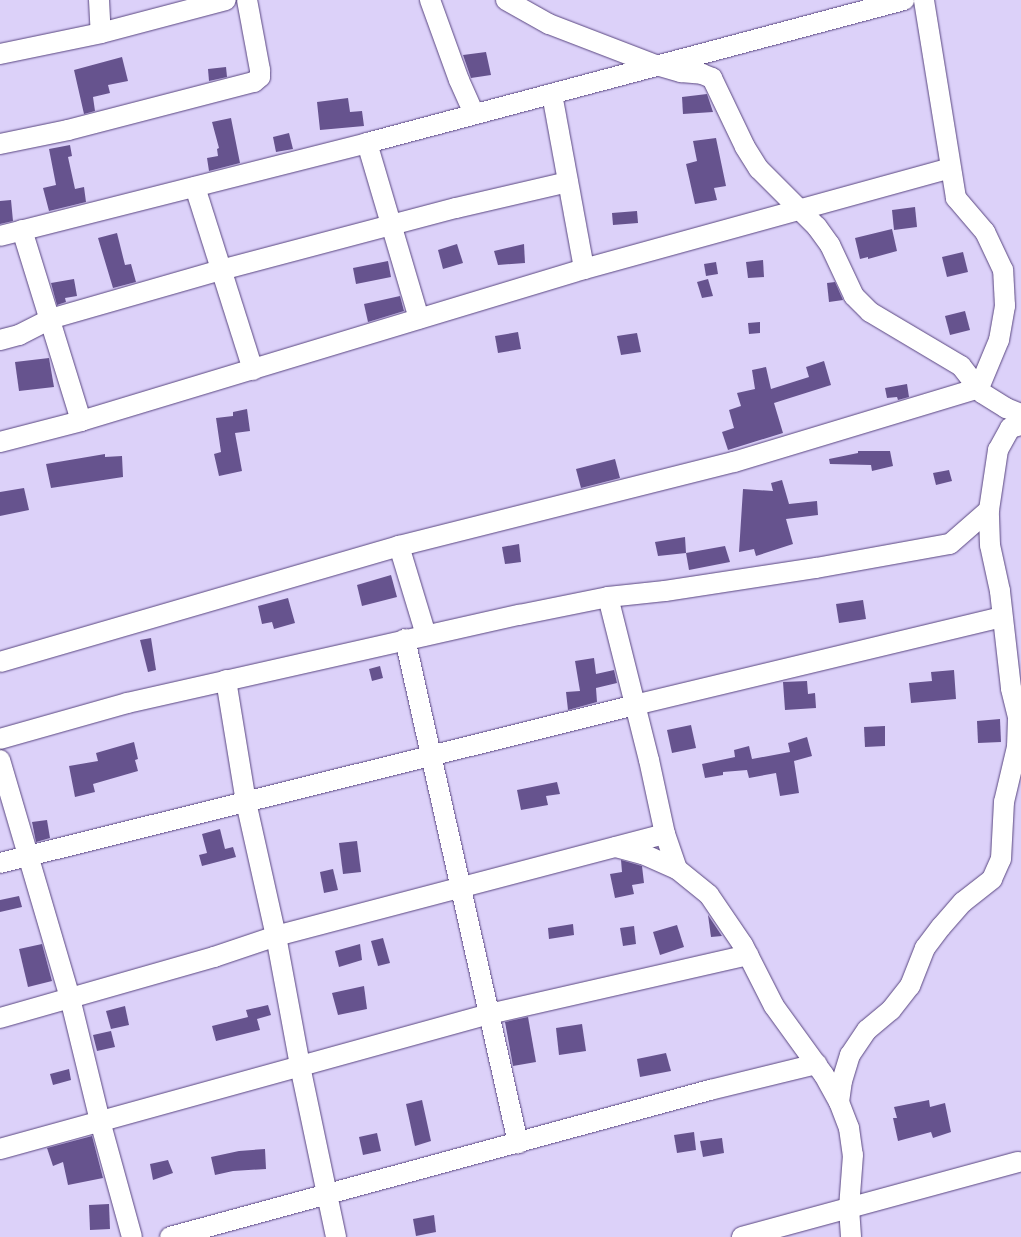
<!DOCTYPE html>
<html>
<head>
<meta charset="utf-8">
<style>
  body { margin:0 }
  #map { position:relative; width:1021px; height:1237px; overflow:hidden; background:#dcd1f9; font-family:Figtree,sans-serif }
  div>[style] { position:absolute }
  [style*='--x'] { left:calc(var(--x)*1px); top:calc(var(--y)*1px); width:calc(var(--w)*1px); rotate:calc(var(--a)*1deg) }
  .building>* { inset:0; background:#66538e }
  .roads { filter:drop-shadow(0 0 1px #594680) drop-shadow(0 0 1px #594680) }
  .minor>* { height:20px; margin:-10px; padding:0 10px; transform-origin:10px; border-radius:10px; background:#fff }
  span { translate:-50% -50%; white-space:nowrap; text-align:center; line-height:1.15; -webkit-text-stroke:5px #f9f8ff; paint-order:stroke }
</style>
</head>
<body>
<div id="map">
  <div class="building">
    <div style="clip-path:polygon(486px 52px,491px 75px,471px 78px,463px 55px)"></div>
    <div style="clip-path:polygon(122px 57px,128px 81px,108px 85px,110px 93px,93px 97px,95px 111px,84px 114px,74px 70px)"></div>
    <div style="clip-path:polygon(226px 67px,227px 77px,209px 81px,208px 69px)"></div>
    <div style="clip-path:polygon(707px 94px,713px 112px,683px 114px,682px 97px)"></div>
    <div style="clip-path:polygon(348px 98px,350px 112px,362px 111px,364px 126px,320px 130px,317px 102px)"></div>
    <div style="clip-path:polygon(231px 118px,240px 163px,209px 171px,207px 158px,218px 156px,217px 149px,219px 148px,212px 122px)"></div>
    <div style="clip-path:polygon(289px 133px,293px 149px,276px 152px,273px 137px)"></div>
    <div style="clip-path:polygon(716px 138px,726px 186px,714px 188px,717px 200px,695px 204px,686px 164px,697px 161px,693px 141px)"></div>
    <div style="clip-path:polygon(70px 145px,72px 156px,68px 157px,75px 189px,84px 187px,86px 202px,49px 211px,43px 188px,56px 185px,49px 149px)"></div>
    <div style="clip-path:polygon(11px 200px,13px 221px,0 224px,0 201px)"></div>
    <div style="clip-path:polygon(915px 207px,917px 227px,894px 230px,892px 210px)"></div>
    <div style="clip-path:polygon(637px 211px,638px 223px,613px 225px,612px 213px)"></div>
    <div style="clip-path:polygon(892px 229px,897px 251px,868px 259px,868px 257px,860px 259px,855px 238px)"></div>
    <div style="clip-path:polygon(117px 233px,125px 265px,131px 264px,136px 282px,113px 288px,98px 238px)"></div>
    <div style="clip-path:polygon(457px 244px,463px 263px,443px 269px,438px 250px)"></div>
    <div style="clip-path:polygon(524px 244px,525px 263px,498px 265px,494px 251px)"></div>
    <div style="clip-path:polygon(963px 252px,968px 272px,947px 277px,942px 257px)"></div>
    <div style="clip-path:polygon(763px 260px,764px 277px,748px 278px,746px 262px)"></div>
    <div style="clip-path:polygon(388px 261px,391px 277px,356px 284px,353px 268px)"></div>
    <div style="clip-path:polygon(716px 262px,718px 274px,706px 276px,704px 264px)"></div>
    <div style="clip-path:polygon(74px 279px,77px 296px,65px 298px,66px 302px,57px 305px,51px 283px)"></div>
    <div style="clip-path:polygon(708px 279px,713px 296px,702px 298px,697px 282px)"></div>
    <div style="clip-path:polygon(835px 282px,843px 300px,829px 302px,827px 283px)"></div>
    <div style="clip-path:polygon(400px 296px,404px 311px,368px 322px,364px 304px)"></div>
    <div style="clip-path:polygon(965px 311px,970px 330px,950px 335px,945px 316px)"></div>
    <div style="clip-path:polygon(760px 322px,760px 333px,749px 334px,748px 323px)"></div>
    <div style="clip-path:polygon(518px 332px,521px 349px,498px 353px,495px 336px)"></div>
    <div style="clip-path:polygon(637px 333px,641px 352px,621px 355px,617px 336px)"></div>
    <div style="clip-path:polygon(49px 358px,54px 387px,19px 391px,15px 362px)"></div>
    <div style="clip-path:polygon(824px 361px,831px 385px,774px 403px,783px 433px,728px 450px,722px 432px,734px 428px,729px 410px,741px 406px,737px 393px,755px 389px,752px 370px,766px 367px,771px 389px,809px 377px,806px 367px)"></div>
    <div style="clip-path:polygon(907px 384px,909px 397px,898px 400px,897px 397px,887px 398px,885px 388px)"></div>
    <div style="clip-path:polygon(247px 409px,250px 431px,235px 433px,242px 471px,219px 476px,214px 454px,221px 452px,216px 418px,233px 416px,233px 412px)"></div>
    <div style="clip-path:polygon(858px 451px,890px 451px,893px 466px,872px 471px,871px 465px,830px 464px,829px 459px,858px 453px)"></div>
    <div style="clip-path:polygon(105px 454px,105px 457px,122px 456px,123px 477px,51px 488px,46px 464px)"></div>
    <div style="clip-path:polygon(615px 459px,620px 478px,581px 488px,576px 469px)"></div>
    <div style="clip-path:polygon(949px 470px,952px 481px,936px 485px,933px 473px)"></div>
    <div style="clip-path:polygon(782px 480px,789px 504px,817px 501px,818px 515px,786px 519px,793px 544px,756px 556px,754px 549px,739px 552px,743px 489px,773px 491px,771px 483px)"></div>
    <div style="clip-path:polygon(24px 488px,29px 510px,0 516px,0 492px)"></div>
    <div style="clip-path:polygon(685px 537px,686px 553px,658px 556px,655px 542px)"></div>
    <div style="clip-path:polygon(519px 544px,521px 562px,505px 564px,502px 547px)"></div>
    <div style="clip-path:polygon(725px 546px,730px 562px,689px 570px,686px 553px)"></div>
    <div style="clip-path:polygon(391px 575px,397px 597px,362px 606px,357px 585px)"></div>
    <div style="clip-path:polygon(288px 598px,295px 623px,274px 629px,272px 622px,262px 624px,258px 606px)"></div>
    <div style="clip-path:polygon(863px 600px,866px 619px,839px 623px,836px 604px)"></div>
    <div style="clip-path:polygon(151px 638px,156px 670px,148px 672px,140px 640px)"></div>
    <div style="clip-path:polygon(594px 658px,596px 674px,614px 670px,617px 683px,596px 688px,597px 702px,568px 710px,566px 692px,580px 691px,575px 661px)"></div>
    <div style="clip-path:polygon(380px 666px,383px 678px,372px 681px,369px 669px)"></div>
    <div style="clip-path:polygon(954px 670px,956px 699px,911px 703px,909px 683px,932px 681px,931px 672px)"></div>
    <div style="clip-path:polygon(807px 681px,808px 694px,815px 693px,816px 708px,785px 710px,783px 682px)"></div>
    <div style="clip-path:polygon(1000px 719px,1001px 742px,978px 743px,977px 721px)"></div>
    <div style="clip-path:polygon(691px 725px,696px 748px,672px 753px,667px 730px)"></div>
    <div style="clip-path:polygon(885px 726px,885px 746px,865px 747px,864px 727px)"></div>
    <div style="clip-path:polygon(807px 737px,812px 756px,794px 761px,799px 793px,780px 796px,776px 773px,749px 778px,747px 770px,723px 772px,723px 775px,705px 778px,702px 764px,735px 757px,734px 750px,749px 746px,752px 759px,790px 752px,788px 743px)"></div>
    <div style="clip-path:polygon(134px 742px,138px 759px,135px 760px,138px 771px,93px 784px,95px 792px,75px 797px,69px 766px,98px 761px,96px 753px)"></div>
    <div style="clip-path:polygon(557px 782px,560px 794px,546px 796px,548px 805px,521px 810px,517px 790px)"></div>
    <div style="clip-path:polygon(47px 820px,50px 838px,36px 842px,32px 822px)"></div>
    <div style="clip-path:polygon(220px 829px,225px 849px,233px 847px,236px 857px,202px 866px,199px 855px,207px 853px,202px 834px)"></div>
    <div style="clip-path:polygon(357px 841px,361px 872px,343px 874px,339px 843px)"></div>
    <div style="clip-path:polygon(621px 860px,642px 866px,644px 883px,632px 885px,634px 894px,615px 898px,610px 874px,622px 872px)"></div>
    <div style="clip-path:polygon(333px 869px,338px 890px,324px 893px,320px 872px)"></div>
    <div style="clip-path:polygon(19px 896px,22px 907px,0 912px,0 900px)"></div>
    <div style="clip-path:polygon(708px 915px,722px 936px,711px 937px)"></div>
    <div style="clip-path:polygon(573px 924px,574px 935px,549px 939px,548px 928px)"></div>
    <div style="clip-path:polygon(677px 925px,684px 947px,660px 955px,653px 932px)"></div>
    <div style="clip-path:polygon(634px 926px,636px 944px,623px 946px,620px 928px)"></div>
    <div style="clip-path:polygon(383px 938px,390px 963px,378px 966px,371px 941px)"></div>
    <div style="clip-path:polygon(42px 944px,52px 981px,28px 987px,19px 949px)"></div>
    <div style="clip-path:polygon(360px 944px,362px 960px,339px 967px,335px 951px)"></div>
    <div style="clip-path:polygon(364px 986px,367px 1009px,338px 1015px,332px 993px)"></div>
    <div style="clip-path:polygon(268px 1005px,271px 1015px,257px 1019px,260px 1030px,216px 1041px,212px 1026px,248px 1017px,246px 1010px)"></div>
    <div style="clip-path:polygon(125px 1006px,129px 1025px,111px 1029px,106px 1011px)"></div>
    <div style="clip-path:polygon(528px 1017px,536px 1062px,513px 1066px,505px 1022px)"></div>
    <div style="clip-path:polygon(582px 1024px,586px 1051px,559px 1055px,556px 1028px)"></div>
    <div style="clip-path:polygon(111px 1031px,115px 1047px,97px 1051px,93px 1035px)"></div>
    <div style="clip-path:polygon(666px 1053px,671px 1071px,640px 1077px,637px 1059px)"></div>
    <div style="clip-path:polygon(69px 1069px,71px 1080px,53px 1085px,50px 1074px)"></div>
    <div style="clip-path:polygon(422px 1100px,431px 1141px,415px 1146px,406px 1104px)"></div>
    <div style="clip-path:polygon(929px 1100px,930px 1107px,945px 1103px,951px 1132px,933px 1138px,931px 1132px,898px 1141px,893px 1118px,897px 1118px,894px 1107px)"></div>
    <div style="clip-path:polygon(694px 1132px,696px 1150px,677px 1153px,674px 1135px)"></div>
    <div style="clip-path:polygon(377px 1133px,381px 1151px,363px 1155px,359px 1137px)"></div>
    <div style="clip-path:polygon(92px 1136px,103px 1178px,68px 1185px,63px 1162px,53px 1166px,47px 1148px)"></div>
    <div style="clip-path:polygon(722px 1138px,724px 1153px,703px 1157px,700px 1141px)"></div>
    <div style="clip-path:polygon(265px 1149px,266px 1169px,233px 1171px,215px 1175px,211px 1157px,239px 1151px)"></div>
    <div style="clip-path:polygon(168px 1160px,173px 1173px,153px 1180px,150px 1164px)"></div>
    <div style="clip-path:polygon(109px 1204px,110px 1229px,90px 1230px,89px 1205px)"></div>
    <div style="clip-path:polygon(434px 1215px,436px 1232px,416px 1236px,413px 1219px)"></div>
  </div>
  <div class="roads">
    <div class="minor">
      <div style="--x:99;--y:0;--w:33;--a:87"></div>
      <div style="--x:430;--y:0;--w:85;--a:70.1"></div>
      <div style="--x:459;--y:80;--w:37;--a:66"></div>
      <div style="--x:506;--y:0;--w:49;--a:29.2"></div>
      <div style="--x:549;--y:24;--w:115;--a:21"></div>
      <div style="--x:656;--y:65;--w:26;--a:16"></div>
      <div style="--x:681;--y:72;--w:21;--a:5"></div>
      <div style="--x:702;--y:74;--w:11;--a:22"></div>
      <div style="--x:712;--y:78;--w:76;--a:64.4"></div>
      <div style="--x:745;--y:147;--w:26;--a:58"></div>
      <div style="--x:759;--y:169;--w:82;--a:45"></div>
      <div style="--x:817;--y:227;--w:22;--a:54"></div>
      <div style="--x:830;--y:245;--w:56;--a:64.8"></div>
      <div style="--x:854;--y:296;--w:23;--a:45"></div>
      <div style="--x:870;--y:312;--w:106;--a:30.7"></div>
      <div style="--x:961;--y:366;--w:34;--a:52"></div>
      <div style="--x:982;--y:393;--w:28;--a:32"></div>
      <div style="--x:1006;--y:408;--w:16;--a:22"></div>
      <div style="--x:0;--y:54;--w:103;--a:-11.7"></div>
      <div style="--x:101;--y:33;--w:129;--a:-14.8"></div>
      <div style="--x:552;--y:94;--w:178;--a:79.6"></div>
      <div style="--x:367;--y:143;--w:183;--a:73.5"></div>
      <div style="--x:0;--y:144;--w:69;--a:-11.6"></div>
      <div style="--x:68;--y:130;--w:192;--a:-14.5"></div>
      <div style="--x:254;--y:82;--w:8;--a:-40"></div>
      <div style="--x:260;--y:77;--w:7;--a:-90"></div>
      <div style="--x:260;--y:70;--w:71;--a:-100.5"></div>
      <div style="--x:195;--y:187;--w:192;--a:72.4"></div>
      <div style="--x:22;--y:230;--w:200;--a:72.8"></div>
      <div style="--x:0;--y:236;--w:379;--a:-14.2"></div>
      <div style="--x:367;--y:143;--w:556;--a:-14.91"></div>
      <div style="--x:0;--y:340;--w:20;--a:-15"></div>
      <div style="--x:19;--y:335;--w:35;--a:-27"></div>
      <div style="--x:50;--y:319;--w:178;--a:-16"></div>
      <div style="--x:221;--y:270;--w:243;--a:-14.8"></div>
      <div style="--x:456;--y:208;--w:115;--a:-13.1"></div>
      <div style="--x:0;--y:442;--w:84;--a:-14.5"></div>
      <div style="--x:81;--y:421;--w:525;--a:-16.81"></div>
      <div style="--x:584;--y:269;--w:380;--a:-15.4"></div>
      <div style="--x:399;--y:546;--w:93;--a:73.1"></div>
      <div style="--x:608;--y:597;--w:168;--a:75.9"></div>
      <div style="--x:649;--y:760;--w:76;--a:77.8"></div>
      <div style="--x:665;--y:834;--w:37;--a:71"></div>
      <div style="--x:405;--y:639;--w:517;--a:77.36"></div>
      <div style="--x:0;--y:662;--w:416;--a:-16.2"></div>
      <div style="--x:399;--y:546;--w:345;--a:-14.1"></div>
      <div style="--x:734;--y:462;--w:256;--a:-16.8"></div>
      <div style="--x:979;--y:388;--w:52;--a:-67.4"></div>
      <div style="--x:999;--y:340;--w:35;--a:-80"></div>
      <div style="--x:1005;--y:306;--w:36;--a:-93"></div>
      <div style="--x:1003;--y:270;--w:42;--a:-115.3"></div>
      <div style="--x:985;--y:232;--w:45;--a:-130.5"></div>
      <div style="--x:956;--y:198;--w:201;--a:-99.2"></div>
      <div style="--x:226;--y:680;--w:124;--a:80.7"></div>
      <div style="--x:246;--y:802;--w:137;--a:77.4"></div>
      <div style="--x:276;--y:936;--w:132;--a:79.5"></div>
      <div style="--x:300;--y:1066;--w:175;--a:78.1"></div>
      <div style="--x:0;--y:739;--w:132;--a:-15.8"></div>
      <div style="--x:127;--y:703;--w:402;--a:-12.7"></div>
      <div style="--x:519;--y:615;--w:91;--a:-11.4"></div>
      <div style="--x:608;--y:597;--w:57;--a:-6"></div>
      <div style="--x:665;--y:591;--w:153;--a:-8.7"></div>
      <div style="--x:816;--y:568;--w:136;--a:-10.2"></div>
      <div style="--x:950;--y:544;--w:52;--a:-41.1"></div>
      <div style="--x:0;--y:760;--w:248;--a:73.6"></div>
      <div style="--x:70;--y:998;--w:127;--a:76.3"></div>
      <div style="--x:100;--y:1121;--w:120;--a:74.6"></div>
      <div style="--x:616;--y:847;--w:28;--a:15"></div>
      <div style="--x:643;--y:854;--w:37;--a:24"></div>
      <div style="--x:677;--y:869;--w:41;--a:39.1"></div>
      <div style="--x:709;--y:895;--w:60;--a:55.8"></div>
      <div style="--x:743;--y:945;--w:68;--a:63.1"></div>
      <div style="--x:774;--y:1006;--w:85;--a:54.1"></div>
      <div style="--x:824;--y:1075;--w:31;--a:61"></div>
      <div style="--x:839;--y:1102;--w:28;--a:69"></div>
      <div style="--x:849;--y:1128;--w:27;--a:82"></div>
      <div style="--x:853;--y:1155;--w:53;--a:94.3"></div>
      <div style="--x:849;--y:1208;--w:29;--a:86"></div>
      <div style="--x:0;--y:863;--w:654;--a:-13.97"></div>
      <div style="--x:635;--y:705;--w:377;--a:-13.5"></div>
      <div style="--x:0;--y:1018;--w:223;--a:-15.9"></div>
      <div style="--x:214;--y:957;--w:65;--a:-18.7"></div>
      <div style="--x:276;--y:936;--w:402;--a:-14.7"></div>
      <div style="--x:839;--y:1102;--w:21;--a:-82"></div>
      <div style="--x:842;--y:1081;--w:27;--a:-73"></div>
      <div style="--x:850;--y:1055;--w:30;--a:-56"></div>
      <div style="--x:867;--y:1030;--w:31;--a:-40"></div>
      <div style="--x:891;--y:1010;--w:31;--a:-52"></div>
      <div style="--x:910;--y:986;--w:41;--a:-68.5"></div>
      <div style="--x:925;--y:948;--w:26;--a:-53"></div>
      <div style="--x:941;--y:927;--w:33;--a:-49"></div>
      <div style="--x:963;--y:902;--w:37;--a:-38"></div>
      <div style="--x:992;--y:879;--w:22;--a:-66"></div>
      <div style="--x:1001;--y:859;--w:57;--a:-87"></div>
      <div style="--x:1004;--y:802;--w:57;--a:-76.7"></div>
      <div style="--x:1017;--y:747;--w:30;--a:-88"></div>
      <div style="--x:1018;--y:717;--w:30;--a:-104"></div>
      <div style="--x:1011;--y:688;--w:98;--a:-96.5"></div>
      <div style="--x:1000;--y:591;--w:47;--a:-102.3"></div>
      <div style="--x:990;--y:545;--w:35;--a:-92"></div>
      <div style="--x:989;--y:510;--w:61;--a:-81.5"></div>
      <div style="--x:998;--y:450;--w:25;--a:-61"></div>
      <div style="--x:1010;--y:428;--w:11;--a:-15"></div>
      <div style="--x:0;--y:1149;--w:507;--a:-15.43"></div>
      <div style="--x:489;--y:1014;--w:266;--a:-12.8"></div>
      <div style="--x:170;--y:1237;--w:560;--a:-15.23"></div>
      <div style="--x:710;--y:1090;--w:110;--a:-13.7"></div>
      <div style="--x:742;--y:1237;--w:286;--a:-15.2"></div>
    </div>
  </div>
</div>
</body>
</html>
